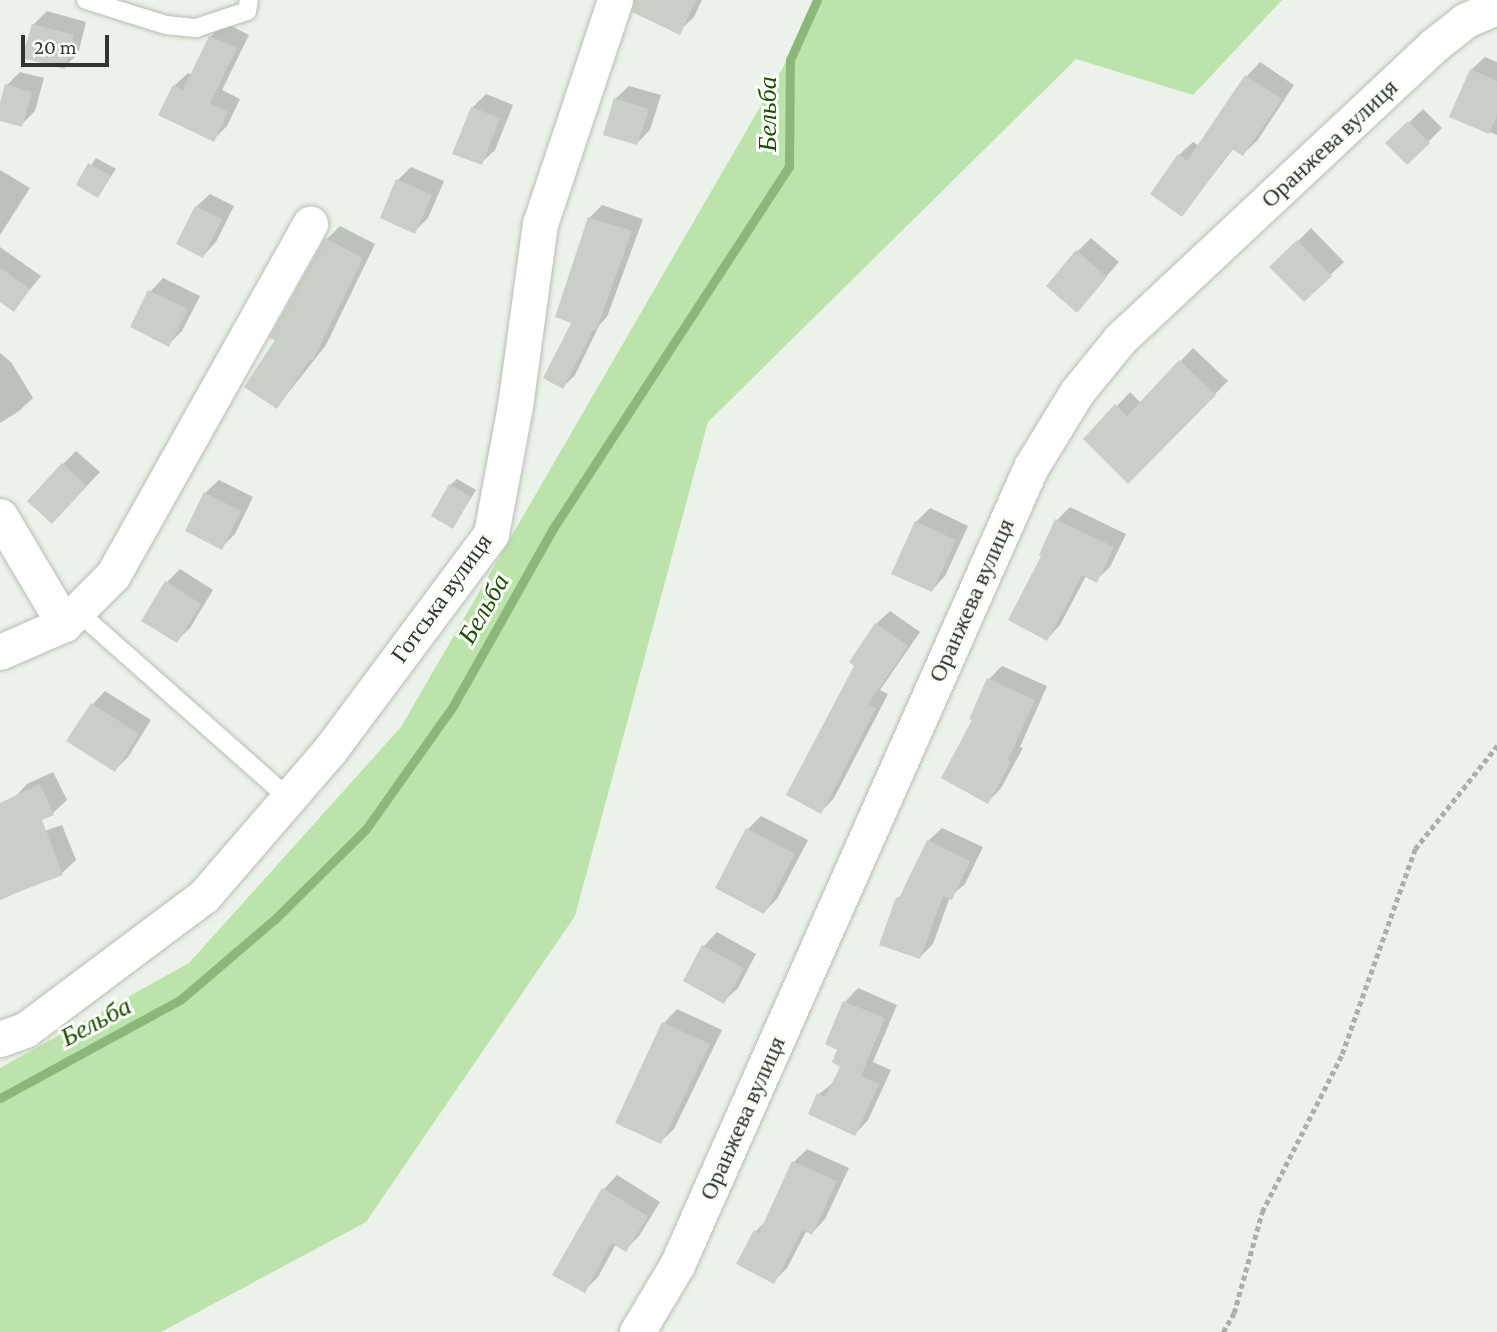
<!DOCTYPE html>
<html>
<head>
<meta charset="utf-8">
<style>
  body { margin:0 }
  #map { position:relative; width:1497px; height:1332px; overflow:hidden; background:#ebf2e9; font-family:"Crimson Pro",serif }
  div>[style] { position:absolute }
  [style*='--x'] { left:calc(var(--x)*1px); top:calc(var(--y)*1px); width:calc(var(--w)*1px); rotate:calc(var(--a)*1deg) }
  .green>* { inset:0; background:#bde3ac }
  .shadow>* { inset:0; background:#0003 }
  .stream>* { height:9px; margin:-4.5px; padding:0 4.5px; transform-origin:4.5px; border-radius:4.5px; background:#8cb77a }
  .building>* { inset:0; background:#c9cfc6 }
  .path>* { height:4.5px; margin-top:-2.25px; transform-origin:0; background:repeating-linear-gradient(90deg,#aab0a9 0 5px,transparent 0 8.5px) }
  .roads { filter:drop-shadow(0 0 2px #b7bdb4) drop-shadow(0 0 2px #b7bdb4) }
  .lane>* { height:18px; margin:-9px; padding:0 9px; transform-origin:9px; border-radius:9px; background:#fff }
  .street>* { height:35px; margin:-17.5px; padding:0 17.5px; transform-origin:17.5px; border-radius:17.5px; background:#fff }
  span { translate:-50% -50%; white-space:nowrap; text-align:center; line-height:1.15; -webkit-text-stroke:6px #f9fff6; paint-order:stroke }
  .street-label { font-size:24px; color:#323431 }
  .water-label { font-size:26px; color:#214908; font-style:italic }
  .scale { position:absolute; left:21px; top:35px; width:88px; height:32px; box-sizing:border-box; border:4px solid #323431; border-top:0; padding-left:9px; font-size:21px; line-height:24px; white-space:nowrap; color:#323431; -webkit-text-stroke:5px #f9fff6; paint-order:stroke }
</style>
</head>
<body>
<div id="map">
  <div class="green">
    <div style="clip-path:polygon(822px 0,1282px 0,1193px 95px,1076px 59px,708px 422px,575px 916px,366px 1222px,161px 1332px,0 1332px,0 1068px,189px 963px,401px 727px)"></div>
  </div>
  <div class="shadow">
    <div style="clip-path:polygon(634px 0,702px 0,694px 17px,680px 30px,634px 11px)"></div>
    <div style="clip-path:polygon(47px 11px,86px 22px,78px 54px,64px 67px,33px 25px)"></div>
    <div style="clip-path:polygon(225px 23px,249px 35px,222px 90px,240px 99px,227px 126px,213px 140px,174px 86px,188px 73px,192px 75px,211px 36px)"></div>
    <div style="clip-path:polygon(1485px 57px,1497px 62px,1497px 135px,1452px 116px,1471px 70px)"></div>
    <div style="clip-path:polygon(1260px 62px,1294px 85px,1257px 141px,1243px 154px,1234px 148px,1182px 215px,1179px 155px,1193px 142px,1199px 146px,1247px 76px)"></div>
    <div style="clip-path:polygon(20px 72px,44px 78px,35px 111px,21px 125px,0 119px,7px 85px)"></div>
    <div style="clip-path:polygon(629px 86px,661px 95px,650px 130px,637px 143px,615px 99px)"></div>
    <div style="clip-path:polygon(486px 94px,513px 105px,495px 150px,481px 163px,472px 108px)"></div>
    <div style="clip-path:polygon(1423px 109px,1442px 128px,1407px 163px,1388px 143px)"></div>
    <div style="clip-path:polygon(96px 158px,116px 169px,98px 196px,78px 185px)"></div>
    <div style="clip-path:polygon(411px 167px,444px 181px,428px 218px,415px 231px,398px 180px)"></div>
    <div style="clip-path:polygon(0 170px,30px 188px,0 235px)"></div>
    <div style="clip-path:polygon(210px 194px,234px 206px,216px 242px,203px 256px,196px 207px)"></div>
    <div style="clip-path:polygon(602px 205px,643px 219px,607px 317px,600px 324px,575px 375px,563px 387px,589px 218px)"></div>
    <div style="clip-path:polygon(340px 226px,375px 244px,326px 345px,277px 407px,277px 340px,327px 239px)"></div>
    <div style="clip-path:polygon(1311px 228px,1344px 262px,1304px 300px,1272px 267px)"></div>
    <div style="clip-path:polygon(1091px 238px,1119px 262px,1077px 310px,1077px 252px)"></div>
    <div style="clip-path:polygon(0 247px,41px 276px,14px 309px,0 299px)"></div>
    <div style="clip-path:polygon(163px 278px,200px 296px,182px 331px,169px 344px,150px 292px)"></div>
    <div style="clip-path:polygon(1193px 348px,1228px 381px,1128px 482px,1117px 406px,1130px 392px,1141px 403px)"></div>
    <div style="clip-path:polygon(0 353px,11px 362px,33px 398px,19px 411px,0 423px)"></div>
    <div style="clip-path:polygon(76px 451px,100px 472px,66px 508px,63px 464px)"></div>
    <div style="clip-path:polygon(457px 479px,476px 490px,453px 527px,450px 485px)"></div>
    <div style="clip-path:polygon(219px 480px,253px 497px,235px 534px,221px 548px,205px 493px)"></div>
    <div style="clip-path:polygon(1070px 507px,1126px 534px,1110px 567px,1096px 580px,1086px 576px,1060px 625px,1047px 639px,1044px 555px,1057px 520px)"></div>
    <div style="clip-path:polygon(930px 508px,968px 526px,945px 576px,932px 590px,916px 522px)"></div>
    <div style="clip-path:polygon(180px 569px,213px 590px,190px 628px,176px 641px,167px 582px)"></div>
    <div style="clip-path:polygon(890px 611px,920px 632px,880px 690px,888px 694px,834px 798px,821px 812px,876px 624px)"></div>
    <div style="clip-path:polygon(1002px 666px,1047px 686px,1020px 747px,1023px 748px,1001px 788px,988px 802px,975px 719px,989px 679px)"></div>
    <div style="clip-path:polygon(105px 691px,151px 720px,128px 757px,115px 770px,92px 705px)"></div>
    <div style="clip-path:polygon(53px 772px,67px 800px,53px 813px,14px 798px,27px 784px)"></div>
    <div style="clip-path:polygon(761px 816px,808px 840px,777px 899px,764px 912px,748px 829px)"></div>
    <div style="clip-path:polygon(62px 825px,76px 860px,62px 873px,0 900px,0 846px)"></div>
    <div style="clip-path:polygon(942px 828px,983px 847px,965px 884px,950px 897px,933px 944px,920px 957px,898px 898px,904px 892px,928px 841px)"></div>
    <div style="clip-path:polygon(717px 932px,756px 954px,738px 988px,724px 1001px,685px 980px,704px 946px)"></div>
    <div style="clip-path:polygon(858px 988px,897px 1005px,873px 1062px,891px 1070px,868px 1120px,855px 1134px,819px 1094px,834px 1082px,842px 1066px,845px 1002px)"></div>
    <div style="clip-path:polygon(677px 1009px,722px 1030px,674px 1129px,660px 1142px,664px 1023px)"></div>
    <div style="clip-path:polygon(807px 1149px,849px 1168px,825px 1219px,812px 1233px,807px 1230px,787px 1268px,774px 1281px,756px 1231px,768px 1219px,794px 1162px)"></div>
    <div style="clip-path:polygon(617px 1175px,660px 1202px,639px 1236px,625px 1250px,616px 1244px,598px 1277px,585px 1290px,554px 1274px,604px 1189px)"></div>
  </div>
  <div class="stream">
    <div style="--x:0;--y:1098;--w:205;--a:-28.6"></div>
    <div style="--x:180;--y:1000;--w:125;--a:-40.5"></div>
    <div style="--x:275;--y:919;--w:128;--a:-44.7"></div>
    <div style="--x:366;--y:829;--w:151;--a:-54.7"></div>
    <div style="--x:453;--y:706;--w:206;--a:-60.6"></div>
    <div style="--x:554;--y:527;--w:430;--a:-56.9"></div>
    <div style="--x:789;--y:167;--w:107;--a:-89.5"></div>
    <div style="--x:790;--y:60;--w:66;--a:-65.8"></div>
  </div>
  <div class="building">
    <div style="clip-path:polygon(635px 0,696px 0,680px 35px,632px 12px)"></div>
    <div style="clip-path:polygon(32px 24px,74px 35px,65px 69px,22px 58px)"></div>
    <div style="clip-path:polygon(209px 36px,237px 48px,210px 103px,228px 112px,214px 142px,158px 115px,173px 85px,183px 90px)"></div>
    <div style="clip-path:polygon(1470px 69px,1497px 81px,1497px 115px,1489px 134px,1449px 117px)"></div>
    <div style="clip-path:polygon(1245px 75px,1282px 99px,1243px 156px,1232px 149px,1182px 217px,1150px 194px,1178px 154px,1187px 161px)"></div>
    <div style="clip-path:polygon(5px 84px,32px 92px,22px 127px,0 121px,0 103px)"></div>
    <div style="clip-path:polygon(614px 98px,649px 109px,637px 145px,603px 135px)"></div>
    <div style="clip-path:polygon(471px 107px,500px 118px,482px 165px,452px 154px)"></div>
    <div style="clip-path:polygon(1408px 121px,1430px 143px,1407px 165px,1385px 143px)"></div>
    <div style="clip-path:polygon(88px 163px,111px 176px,98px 198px,76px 185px)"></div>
    <div style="clip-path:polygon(396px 179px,432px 195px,415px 234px,380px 218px)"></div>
    <div style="clip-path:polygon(195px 206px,222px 219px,203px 258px,176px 244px)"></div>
    <div style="clip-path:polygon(588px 217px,632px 231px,596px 331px,593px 330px,563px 389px,543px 378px,571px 323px,555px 317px)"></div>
    <div style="clip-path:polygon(325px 238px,363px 258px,313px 360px,310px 359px,277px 409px,244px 387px,275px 340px,269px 338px)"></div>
    <div style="clip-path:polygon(1297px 240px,1332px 276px,1304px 302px,1269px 267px)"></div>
    <div style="clip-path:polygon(1076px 250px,1107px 277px,1077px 313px,1046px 286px)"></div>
    <div style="clip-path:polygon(0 268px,30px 289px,14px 312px,0 302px)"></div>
    <div style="clip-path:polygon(148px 290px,188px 309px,169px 347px,130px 327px)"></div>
    <div style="clip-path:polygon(1179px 360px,1216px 395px,1128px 484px,1083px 439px,1115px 404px,1127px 416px)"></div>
    <div style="clip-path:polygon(62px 463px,87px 486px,52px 524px,27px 501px)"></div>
    <div style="clip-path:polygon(449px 484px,471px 497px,453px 529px,431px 516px)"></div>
    <div style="clip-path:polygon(204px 492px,241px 511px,222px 550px,185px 531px)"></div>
    <div style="clip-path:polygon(1055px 519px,1114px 547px,1097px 583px,1082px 575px,1047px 641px,1008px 620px,1041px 556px,1039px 555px)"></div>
    <div style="clip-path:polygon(915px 521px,956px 540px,932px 592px,891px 574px)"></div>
    <div style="clip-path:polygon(165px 581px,201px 604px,177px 643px,141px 621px)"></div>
    <div style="clip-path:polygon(875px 623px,908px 646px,868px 704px,876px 708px,821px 814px,786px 795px,854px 666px,849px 662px)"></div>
    <div style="clip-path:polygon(987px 678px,1035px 700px,1008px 760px,1011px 762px,988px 804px,941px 778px,972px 720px,969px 719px)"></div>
    <div style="clip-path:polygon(91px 703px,139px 734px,115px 772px,66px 741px)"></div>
    <div style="clip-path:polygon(40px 784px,54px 815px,42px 820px,63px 875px,0 899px,0 803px)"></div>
    <div style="clip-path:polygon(746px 828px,795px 854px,764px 914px,715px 888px)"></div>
    <div style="clip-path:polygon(927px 840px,970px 861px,952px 900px,943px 896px,920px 959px,879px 945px,896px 897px,899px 898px)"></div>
    <div style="clip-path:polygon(702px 945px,744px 968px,724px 1004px,683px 981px)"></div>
    <div style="clip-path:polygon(843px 1001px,885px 1018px,861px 1076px,879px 1084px,855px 1136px,808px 1114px,817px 1093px,825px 1097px,840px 1067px,832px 1062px,837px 1050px,825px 1044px)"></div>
    <div style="clip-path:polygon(662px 1022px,710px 1044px,661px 1144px,615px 1123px)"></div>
    <div style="clip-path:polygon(792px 1161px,837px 1181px,812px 1235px,802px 1230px,774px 1284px,736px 1264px,754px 1230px,759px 1233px)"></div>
    <div style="clip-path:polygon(602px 1188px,648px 1216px,626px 1252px,611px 1243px,585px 1293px,552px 1275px)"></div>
  </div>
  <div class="path">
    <div style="--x:1223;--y:1332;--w:22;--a:-60"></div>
    <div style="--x:1234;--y:1313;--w:105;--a:-74.5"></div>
    <div style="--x:1262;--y:1212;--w:177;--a:-63.1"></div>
    <div style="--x:1342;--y:1054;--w:218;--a:-70.4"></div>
    <div style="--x:1415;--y:849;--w:132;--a:-51.5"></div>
  </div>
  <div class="roads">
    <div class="lane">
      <div style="--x:86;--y:0;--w:84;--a:17.4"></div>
      <div style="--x:166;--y:25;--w:30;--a:6"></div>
      <div style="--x:196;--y:28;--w:54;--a:-18.4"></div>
      <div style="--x:247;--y:11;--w:11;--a:-80"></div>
      <div style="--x:77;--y:611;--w:282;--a:41.5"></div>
    </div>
    <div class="street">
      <div style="--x:0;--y:516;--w:126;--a:59.3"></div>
      <div style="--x:0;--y:652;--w:70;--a:-23.6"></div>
      <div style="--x:64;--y:624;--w:69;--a:-45"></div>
      <div style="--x:113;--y:575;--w:403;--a:-60.7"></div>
      <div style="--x:0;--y:1039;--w:27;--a:-20"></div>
      <div style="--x:25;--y:1030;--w:224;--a:-36.8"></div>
      <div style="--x:204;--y:896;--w:193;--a:-49.2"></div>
      <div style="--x:330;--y:750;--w:269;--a:-53.3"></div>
      <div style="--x:491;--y:534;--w:130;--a:-79.4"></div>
      <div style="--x:515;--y:406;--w:184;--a:-82.2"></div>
      <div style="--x:540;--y:224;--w:236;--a:-71.5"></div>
      <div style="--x:637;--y:1332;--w:78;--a:-59.2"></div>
      <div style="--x:677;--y:1265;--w:873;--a:-66.08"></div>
      <div style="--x:1031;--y:467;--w:88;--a:-58.5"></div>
      <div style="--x:1077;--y:392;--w:68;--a:-50.9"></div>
      <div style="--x:1120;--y:339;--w:429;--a:-43.1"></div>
      <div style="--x:1433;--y:46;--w:42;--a:-38.2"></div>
      <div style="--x:1466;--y:20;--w:34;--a:-23"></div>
    </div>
  </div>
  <div class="street-label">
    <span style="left:1329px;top:143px;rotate:-43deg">Оранжева вулиця</span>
    <span style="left:441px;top:598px;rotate:-54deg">Готська вулиця</span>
    <span style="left:971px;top:600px;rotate:-66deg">Оранжева вулиця</span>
    <span style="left:742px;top:1118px;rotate:-66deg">Оранжева вулиця</span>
  </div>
  <div class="water-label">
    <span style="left:768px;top:114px;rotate:-90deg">Бельба</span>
    <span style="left:484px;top:609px;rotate:-60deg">Бельба</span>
    <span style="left:96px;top:1022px;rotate:-28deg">Бельба</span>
  </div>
  <div class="scale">20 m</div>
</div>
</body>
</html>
